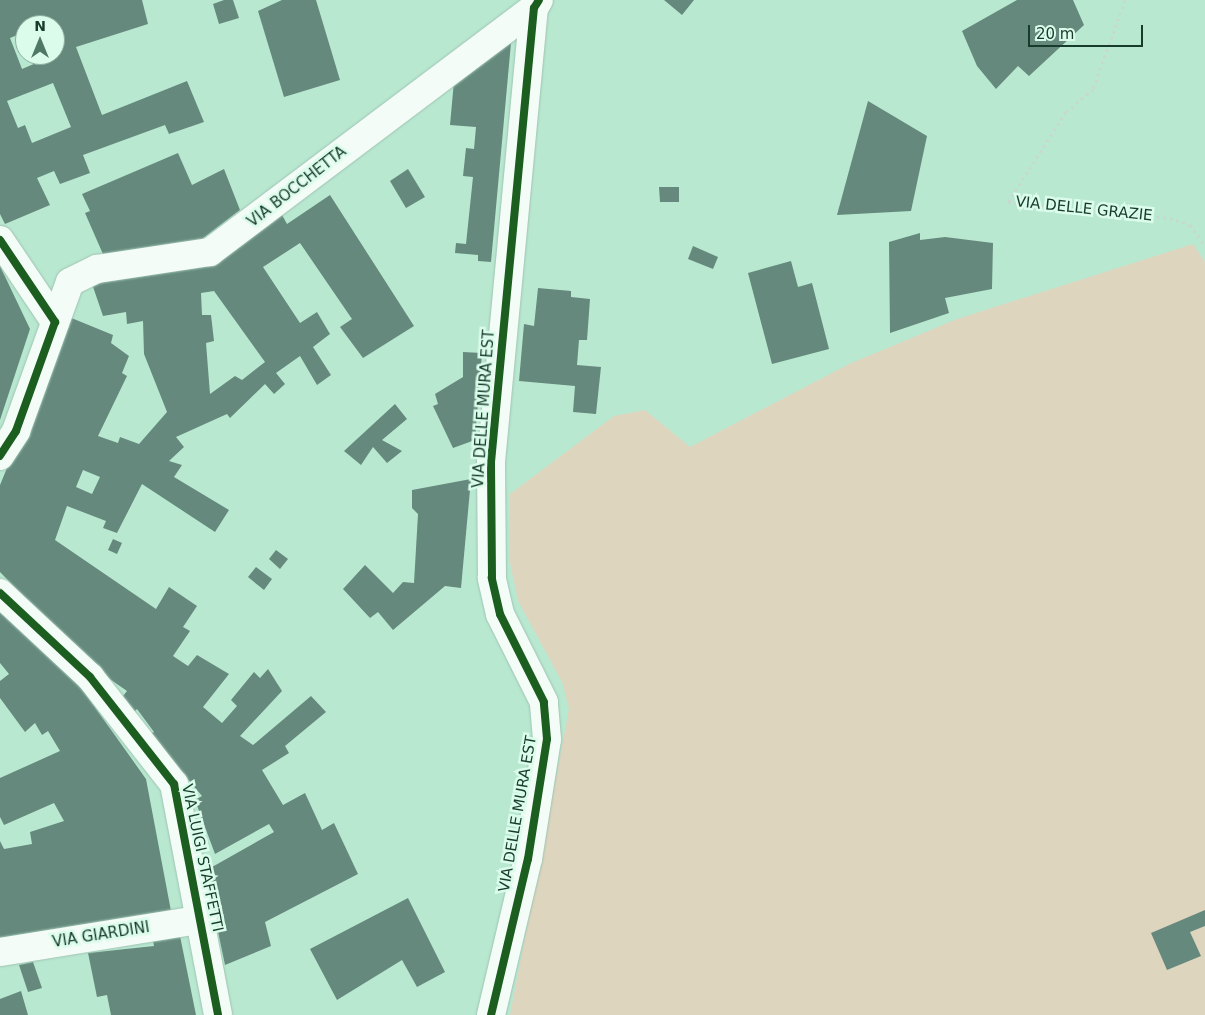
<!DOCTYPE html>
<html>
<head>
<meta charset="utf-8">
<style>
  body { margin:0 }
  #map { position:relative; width:1205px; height:1015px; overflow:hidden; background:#b9e8d1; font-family:"DejaVu Sans",sans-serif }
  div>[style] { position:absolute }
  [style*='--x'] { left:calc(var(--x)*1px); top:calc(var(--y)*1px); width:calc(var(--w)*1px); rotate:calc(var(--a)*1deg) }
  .green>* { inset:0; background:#ded5bf }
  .building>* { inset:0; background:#65897d }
  .path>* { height:3px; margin-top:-1.5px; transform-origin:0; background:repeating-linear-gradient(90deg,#c8d8d0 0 2.5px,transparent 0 6.5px) }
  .roads { filter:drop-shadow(0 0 1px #9fc4b2) drop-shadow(0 0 1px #9fc4b2) }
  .minor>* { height:28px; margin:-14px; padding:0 14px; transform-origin:14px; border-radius:14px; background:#f4fcf8 }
  .cycleway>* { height:8px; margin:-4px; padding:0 4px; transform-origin:4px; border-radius:4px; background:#1b5e20 }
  span { translate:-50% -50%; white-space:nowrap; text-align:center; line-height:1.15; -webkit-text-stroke:5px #dbfceb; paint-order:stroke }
  .street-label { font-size:15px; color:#183c2c }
  .north { position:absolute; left:15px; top:15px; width:50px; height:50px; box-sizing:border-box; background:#dbfceb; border:1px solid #8daf9f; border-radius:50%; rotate:0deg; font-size:14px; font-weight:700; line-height:20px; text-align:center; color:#183c2c }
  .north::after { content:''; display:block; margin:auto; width:18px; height:22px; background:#507866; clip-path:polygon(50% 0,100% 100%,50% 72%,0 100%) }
  .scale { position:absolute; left:1028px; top:25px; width:115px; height:22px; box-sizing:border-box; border:2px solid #183c2c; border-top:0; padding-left:6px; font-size:15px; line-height:18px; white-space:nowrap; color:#183c2c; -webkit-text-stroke:4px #dbfceb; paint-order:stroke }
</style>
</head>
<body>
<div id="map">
  <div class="green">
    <div style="clip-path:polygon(1193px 244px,1205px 262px,1205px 1015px,510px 1015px,569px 709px,562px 682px,518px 601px,509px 558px,510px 494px,614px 416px,645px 410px,690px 447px,849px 364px,957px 319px)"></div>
  </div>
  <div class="building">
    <div style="clip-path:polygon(evenodd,0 0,142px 0,148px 24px,76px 47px,102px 115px,187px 81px,204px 122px,169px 134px,165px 125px,83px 155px,90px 173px,60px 184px,54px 171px,37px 178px,50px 205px,5px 224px,0 214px,0 0,25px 25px,55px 25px,55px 55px,22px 69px,10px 38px,25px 32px,25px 25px,0 0,53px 83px,71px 127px,32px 143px,25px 125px,18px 128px,7px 101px,53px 83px)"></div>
    <div style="clip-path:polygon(224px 0,233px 0,239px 18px,219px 24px,213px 4px)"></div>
    <div style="clip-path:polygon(282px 0,316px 0,340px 80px,284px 97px,258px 11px)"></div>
    <div style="clip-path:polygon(664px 0,694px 0,682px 15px)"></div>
    <div style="clip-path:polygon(1017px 0,1073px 0,1084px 25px,1029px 76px,1018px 66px,996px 89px,977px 66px,962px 31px)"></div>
    <div style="clip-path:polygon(511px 43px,491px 262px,478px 261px,478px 255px,455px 253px,456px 243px,466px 244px,473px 177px,463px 176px,466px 148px,474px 149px,476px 127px,450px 125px,454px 81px)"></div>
    <div style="clip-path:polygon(868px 101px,927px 136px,911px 211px,837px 215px)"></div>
    <div style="clip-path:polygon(178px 153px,192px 185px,224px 169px,240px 210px,198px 242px,106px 261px,85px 213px,90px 211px,82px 194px)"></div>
    <div style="clip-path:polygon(408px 169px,425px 197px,406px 208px,390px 181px)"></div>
    <div style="clip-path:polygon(659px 187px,679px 187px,679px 202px,660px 202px)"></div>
    <div style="clip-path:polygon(evenodd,330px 195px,414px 326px,363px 358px,340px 327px,352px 319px,300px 243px,263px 267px,300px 323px,317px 312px,330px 334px,313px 347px,331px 375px,317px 385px,300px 356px,276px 373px,285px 384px,274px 394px,265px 384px,230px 418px,227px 414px,176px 437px,184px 447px,169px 461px,182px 465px,174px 477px,229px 510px,215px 532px,142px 484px,117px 533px,103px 528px,106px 521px,67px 506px,55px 540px,156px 609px,169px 587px,197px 606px,183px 627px,190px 631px,173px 656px,188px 666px,197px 655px,229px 674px,203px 707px,222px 723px,237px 706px,231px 700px,254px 672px,260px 678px,268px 669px,282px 691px,240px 736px,253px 745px,311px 696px,326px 712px,285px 746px,289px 753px,262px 770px,283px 805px,305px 793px,322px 830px,334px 823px,358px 874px,265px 922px,271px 946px,225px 965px,205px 871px,274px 832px,269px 824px,215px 854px,195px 800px,202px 796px,150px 734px,154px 732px,137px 709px,134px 712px,123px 696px,127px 691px,94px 668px,0 572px,0 485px,69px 317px,113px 335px,111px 343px,129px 356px,122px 373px,127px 376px,98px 436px,118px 443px,120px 437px,139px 444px,167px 412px,144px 354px,143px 321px,127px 324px,126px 312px,103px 316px,90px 278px,212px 261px,282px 215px,287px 224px,330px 195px,214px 291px,265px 362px,242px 380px,235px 376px,210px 394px,206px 343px,214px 341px,211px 315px,202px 315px,201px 293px,214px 291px,330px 195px,83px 470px,100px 477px,92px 494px,76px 487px,83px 470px)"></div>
    <div style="clip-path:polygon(920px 233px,920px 240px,945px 237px,993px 243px,992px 289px,945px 298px,949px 313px,890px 333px,889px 242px)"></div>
    <div style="clip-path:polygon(693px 246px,718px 257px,713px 269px,688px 259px)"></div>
    <div style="clip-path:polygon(791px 261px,798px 287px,812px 283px,829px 349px,772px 364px,748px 273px)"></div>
    <div style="clip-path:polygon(0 266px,30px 329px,0 420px)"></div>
    <div style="clip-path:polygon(538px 288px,571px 291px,571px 297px,590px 299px,587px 340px,579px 340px,577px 365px,601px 367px,596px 414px,573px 412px,575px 386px,519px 381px,524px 324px,534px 326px)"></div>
    <div style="clip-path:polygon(463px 352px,482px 353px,475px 440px,453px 448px,433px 406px,438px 404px,435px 394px,463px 377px)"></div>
    <div style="clip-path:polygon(395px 404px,407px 419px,382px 440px,402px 451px,387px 463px,373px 447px,361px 465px,344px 451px)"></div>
    <div style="clip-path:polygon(471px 479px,461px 588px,445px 586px,393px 630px,378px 612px,370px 618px,343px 589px,365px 565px,393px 593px,403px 582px,414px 583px,418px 514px,412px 508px,412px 490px)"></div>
    <div style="clip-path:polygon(113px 539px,122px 543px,117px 554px,108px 550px)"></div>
    <div style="clip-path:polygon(276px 550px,288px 559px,280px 569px,269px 559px)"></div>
    <div style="clip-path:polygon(256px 567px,272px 579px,264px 590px,248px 577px)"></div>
    <div style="clip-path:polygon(0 612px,77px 682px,146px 779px,171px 911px,0 940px,0 841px,4px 849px,32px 844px,30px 832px,64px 821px,54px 803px,4px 825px,0 817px,0 778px,60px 751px,48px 731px,42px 735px,35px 723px,25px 732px,0 698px,0 681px,9px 674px,0 663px)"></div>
    <div style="clip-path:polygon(408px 898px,445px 972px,417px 987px,402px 960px,337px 1000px,310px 949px)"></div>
    <div style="clip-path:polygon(1205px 910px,1205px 926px,1190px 932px,1201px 956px,1167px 970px,1151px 933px)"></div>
    <div style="clip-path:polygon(180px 936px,196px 1015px,111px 1015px,107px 995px,97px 997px,88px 953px,154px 946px,153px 941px)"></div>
    <div style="clip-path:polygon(33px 962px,42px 988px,28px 992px,19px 965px)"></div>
    <div style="clip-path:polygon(21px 991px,28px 1015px,0 1015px,0 999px)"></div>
  </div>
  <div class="path">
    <div style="--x:1125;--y:0;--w:95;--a:109.8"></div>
    <div style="--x:1093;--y:89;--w:35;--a:140"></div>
    <div style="--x:1066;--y:112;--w:107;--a:122.8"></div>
    <div style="--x:1008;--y:202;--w:163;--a:5.6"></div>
    <div style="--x:1170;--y:218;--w:21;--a:19"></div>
    <div style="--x:1190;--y:225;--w:26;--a:54"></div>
  </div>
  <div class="roads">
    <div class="minor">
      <div style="--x:0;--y:240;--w:99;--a:56.1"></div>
      <div style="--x:0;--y:456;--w:30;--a:-57"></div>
      <div style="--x:16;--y:431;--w:158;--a:-70.1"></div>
      <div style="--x:70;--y:282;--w:30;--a:-26"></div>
      <div style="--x:97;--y:269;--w:114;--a:-8.6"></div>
      <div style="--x:210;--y:252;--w:406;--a:-37"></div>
      <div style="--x:0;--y:593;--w:123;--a:43"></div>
      <div style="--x:90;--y:677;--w:136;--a:51.9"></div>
      <div style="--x:174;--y:784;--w:235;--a:79.2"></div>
      <div style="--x:0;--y:952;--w:206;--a:-9.2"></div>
      <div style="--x:491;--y:1015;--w:160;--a:-76.7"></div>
      <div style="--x:528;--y:859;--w:121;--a:-81"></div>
      <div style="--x:547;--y:739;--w:37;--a:-95"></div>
      <div style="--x:544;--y:702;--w:98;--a:-116.6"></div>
      <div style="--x:500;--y:614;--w:37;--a:-103"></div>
      <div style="--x:492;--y:578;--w:116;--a:-90.5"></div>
      <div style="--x:491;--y:462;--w:456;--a:-84.6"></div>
      <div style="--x:534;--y:8;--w:9;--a:-58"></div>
    </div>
  </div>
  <div class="cycleway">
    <div style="--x:0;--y:240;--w:99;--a:56.1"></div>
    <div style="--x:55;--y:322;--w:116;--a:109.7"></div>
    <div style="--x:16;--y:431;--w:30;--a:123"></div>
    <div style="--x:0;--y:593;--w:123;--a:43"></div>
    <div style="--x:90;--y:677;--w:136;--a:51.9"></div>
    <div style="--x:174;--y:784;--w:235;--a:79.2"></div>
    <div style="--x:491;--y:1015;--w:160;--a:-76.7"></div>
    <div style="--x:528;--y:859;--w:121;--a:-81"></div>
    <div style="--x:547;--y:739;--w:37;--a:-95"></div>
    <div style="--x:544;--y:702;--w:98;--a:-116.6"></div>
    <div style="--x:500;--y:614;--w:37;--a:-103"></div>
    <div style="--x:492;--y:578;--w:116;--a:-90.5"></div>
    <div style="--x:491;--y:462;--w:456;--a:-84.6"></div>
    <div style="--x:534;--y:8;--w:9;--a:-58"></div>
  </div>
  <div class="street-label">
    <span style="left:297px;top:187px;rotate:-38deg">VIA BOCCHETTA</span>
    <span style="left:1084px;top:209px;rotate:6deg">VIA DELLE GRAZIE</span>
    <span style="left:484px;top:409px;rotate:-86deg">VIA DELLE MURA EST</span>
    <span style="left:518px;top:814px;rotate:-80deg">VIA DELLE MURA EST</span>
    <span style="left:202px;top:858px;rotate:78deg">VIA LUIGI STAFFETTI</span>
    <span style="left:101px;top:935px;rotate:-9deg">VIA GIARDINI</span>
  </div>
  <div class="north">N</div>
  <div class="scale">20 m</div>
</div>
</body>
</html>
